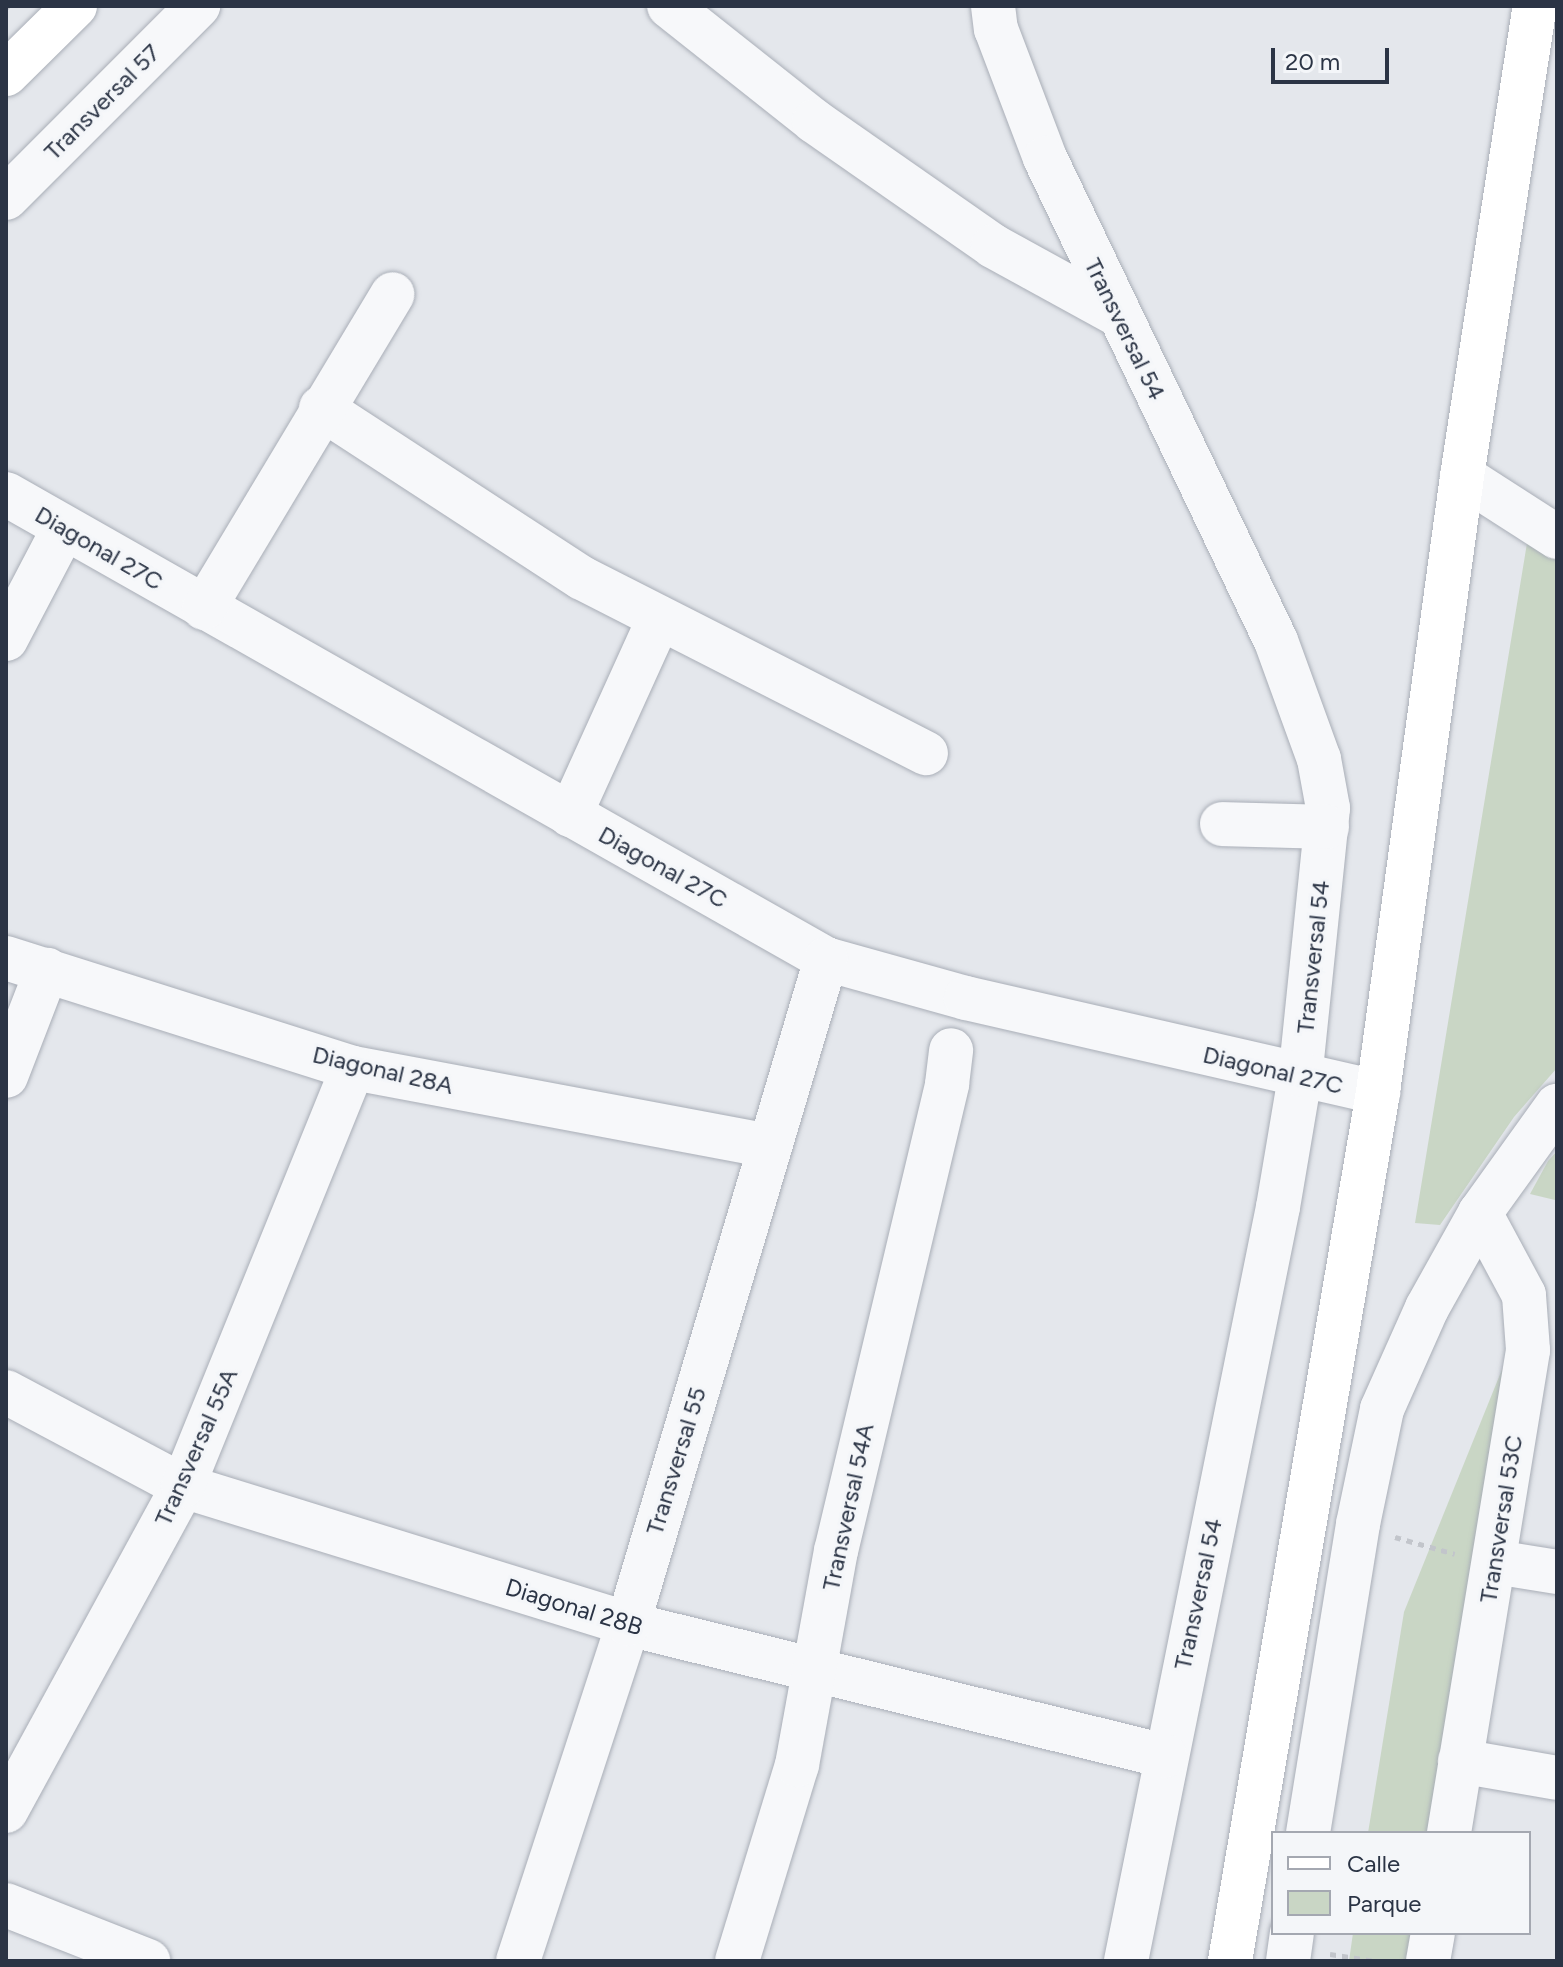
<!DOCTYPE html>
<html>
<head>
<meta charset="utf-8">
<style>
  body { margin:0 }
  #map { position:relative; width:1563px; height:1967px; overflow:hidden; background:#e4e7ec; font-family:Figtree,sans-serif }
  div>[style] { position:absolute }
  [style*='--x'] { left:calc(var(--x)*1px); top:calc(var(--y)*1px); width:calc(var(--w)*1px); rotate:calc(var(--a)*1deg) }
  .green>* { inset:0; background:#c9d6c5 }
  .path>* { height:5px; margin-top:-2.5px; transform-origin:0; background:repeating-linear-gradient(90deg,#c2c5cb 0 6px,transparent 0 12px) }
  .roads { filter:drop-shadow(0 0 2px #a9aeb7) drop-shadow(0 0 2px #a9aeb7) }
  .minor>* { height:44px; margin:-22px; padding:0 22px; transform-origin:22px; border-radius:22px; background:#f7f8fa }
  .major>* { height:44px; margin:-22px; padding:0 22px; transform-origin:22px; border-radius:22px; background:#fff }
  span { translate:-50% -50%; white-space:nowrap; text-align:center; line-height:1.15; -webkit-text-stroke:6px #f4f6f9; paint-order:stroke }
  .street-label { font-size:24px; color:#2b3445 }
  .frame { position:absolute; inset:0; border:8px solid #2b3445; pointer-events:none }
  .legend { position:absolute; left:1271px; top:1831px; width:260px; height:104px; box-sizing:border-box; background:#f4f6f9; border:2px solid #a4a8b1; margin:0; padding:10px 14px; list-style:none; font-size:24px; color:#2b3445 }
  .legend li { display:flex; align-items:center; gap:16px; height:40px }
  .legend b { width:40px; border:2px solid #a4a8b1 }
  .scale { position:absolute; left:1271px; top:48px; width:118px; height:36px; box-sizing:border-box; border:4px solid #2b3445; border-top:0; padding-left:10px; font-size:24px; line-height:28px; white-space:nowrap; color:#2b3445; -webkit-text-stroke:6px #f4f6f9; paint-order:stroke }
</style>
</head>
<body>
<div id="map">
  <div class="green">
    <div style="clip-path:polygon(1529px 531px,1557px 551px,1557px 1068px,1514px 1117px,1440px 1225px,1415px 1223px)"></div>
    <div style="clip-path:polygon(1557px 1151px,1555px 1200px,1530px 1194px,1548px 1161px)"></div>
    <div style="clip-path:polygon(1505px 1362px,1432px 1833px,1368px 1833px,1404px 1612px)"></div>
    <div style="clip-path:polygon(1353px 1933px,1416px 1933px,1412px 1961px,1349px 1961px)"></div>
  </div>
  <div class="path">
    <div style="--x:6;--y:8;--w:3;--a:-45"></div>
    <div style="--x:1395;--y:1537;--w:62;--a:15.8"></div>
    <div style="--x:1330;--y:1954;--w:47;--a:8.7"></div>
  </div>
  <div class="roads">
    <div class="minor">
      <div style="--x:669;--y:6;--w:185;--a:38.4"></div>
      <div style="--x:814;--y:121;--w:218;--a:34.9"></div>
      <div style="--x:993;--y:246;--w:139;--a:28.8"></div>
      <div style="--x:993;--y:6;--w:23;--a:83"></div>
      <div style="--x:996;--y:29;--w:138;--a:69.2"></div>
      <div style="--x:1045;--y:158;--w:535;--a:64.44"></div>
      <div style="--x:1276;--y:641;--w:126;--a:70"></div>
      <div style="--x:1319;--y:759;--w:50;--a:79.6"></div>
      <div style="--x:1328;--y:808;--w:270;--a:95.9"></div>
      <div style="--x:1300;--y:1077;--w:132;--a:99.6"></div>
      <div style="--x:1278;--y:1207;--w:769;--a:101.4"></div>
      <div style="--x:6;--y:198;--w:272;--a:-45"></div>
      <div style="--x:321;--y:408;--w:311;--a:33.1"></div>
      <div style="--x:582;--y:578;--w:386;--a:27"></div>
      <div style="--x:1462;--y:476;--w:113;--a:32.7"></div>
      <div style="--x:6;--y:494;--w:943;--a:29.56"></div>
      <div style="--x:826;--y:959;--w:145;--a:15.6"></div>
      <div style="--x:966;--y:998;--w:423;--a:12.9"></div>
      <div style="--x:204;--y:608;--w:366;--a:-59"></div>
      <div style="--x:6;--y:639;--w:125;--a:-62.4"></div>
      <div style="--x:570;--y:815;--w:215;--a:-65.6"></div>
      <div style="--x:1222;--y:824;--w:105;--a:1.6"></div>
      <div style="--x:6;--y:958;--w:364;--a:17.6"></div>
      <div style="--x:353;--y:1068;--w:424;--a:10.6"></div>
      <div style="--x:6;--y:1076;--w:114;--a:-68.9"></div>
      <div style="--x:6;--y:1392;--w:200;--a:28"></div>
      <div style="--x:183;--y:1486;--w:466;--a:17.2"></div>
      <div style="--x:628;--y:1624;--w:553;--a:13.81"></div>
      <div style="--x:1495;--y:1562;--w:63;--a:9.2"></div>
      <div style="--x:1460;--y:1761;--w:98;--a:9.9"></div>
      <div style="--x:6;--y:1811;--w:370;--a:-61.4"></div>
      <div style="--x:183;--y:1486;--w:451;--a:-67.9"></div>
      <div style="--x:1308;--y:1833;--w:313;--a:-80.8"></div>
      <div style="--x:1358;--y:1524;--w:117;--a:-78.2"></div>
      <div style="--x:1382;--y:1409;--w:111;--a:-66"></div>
      <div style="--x:1427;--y:1308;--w:109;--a:-60.8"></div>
      <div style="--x:1480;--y:1213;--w:132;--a:-54.3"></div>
      <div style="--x:1449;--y:1833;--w:489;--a:-80.7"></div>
      <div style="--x:1528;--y:1350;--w:55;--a:-94.2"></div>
      <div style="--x:1524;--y:1295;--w:93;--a:-118.2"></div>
      <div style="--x:6;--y:1905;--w:153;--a:21.5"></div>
      <div style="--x:518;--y:1961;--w:354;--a:-71.9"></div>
      <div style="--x:628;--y:1624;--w:694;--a:-73.42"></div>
      <div style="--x:737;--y:1961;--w:205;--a:-73"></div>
      <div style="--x:797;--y:1765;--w:218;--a:-79.7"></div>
      <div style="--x:836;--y:1551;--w:480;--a:-76.6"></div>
      <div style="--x:947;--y:1084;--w:34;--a:-83"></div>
      <div style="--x:1288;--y:1961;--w:28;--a:-82"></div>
      <div style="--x:1428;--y:1961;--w:28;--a:-80"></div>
    </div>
    <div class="major">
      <div style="--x:6;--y:74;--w:97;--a:-44.6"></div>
      <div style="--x:1230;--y:1961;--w:882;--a:-80.33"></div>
      <div style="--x:1378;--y:1092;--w:622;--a:-82.23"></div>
      <div style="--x:1462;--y:476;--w:476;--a:-81.2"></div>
    </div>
  </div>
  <div class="street-label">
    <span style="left:102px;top:102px;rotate:-45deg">Transversal 57</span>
    <span style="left:1125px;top:329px;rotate:64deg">Transversal 54</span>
    <span style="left:99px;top:548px;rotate:30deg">Diagonal 27C</span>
    <span style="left:663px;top:867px;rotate:29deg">Diagonal 27C</span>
    <span style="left:1313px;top:957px;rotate:-84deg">Transversal 54</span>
    <span style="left:383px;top:1070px;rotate:13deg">Diagonal 28A</span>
    <span style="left:1273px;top:1070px;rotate:13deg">Diagonal 27C</span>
    <span style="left:196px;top:1447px;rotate:-66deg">Transversal 55A</span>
    <span style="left:676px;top:1461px;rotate:-73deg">Transversal 55</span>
    <span style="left:848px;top:1507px;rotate:-78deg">Transversal 54A</span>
    <span style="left:1501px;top:1519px;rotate:-81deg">Transversal 53C</span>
    <span style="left:1198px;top:1594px;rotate:-78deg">Transversal 54</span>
    <span style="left:574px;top:1607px;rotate:17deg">Diagonal 28B</span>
  </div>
  <div class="frame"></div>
  <ul class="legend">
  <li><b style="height:10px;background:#fff"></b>Calle</li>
  <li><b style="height:22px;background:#c9d6c5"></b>Parque</li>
  </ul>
  <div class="scale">20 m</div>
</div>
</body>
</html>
